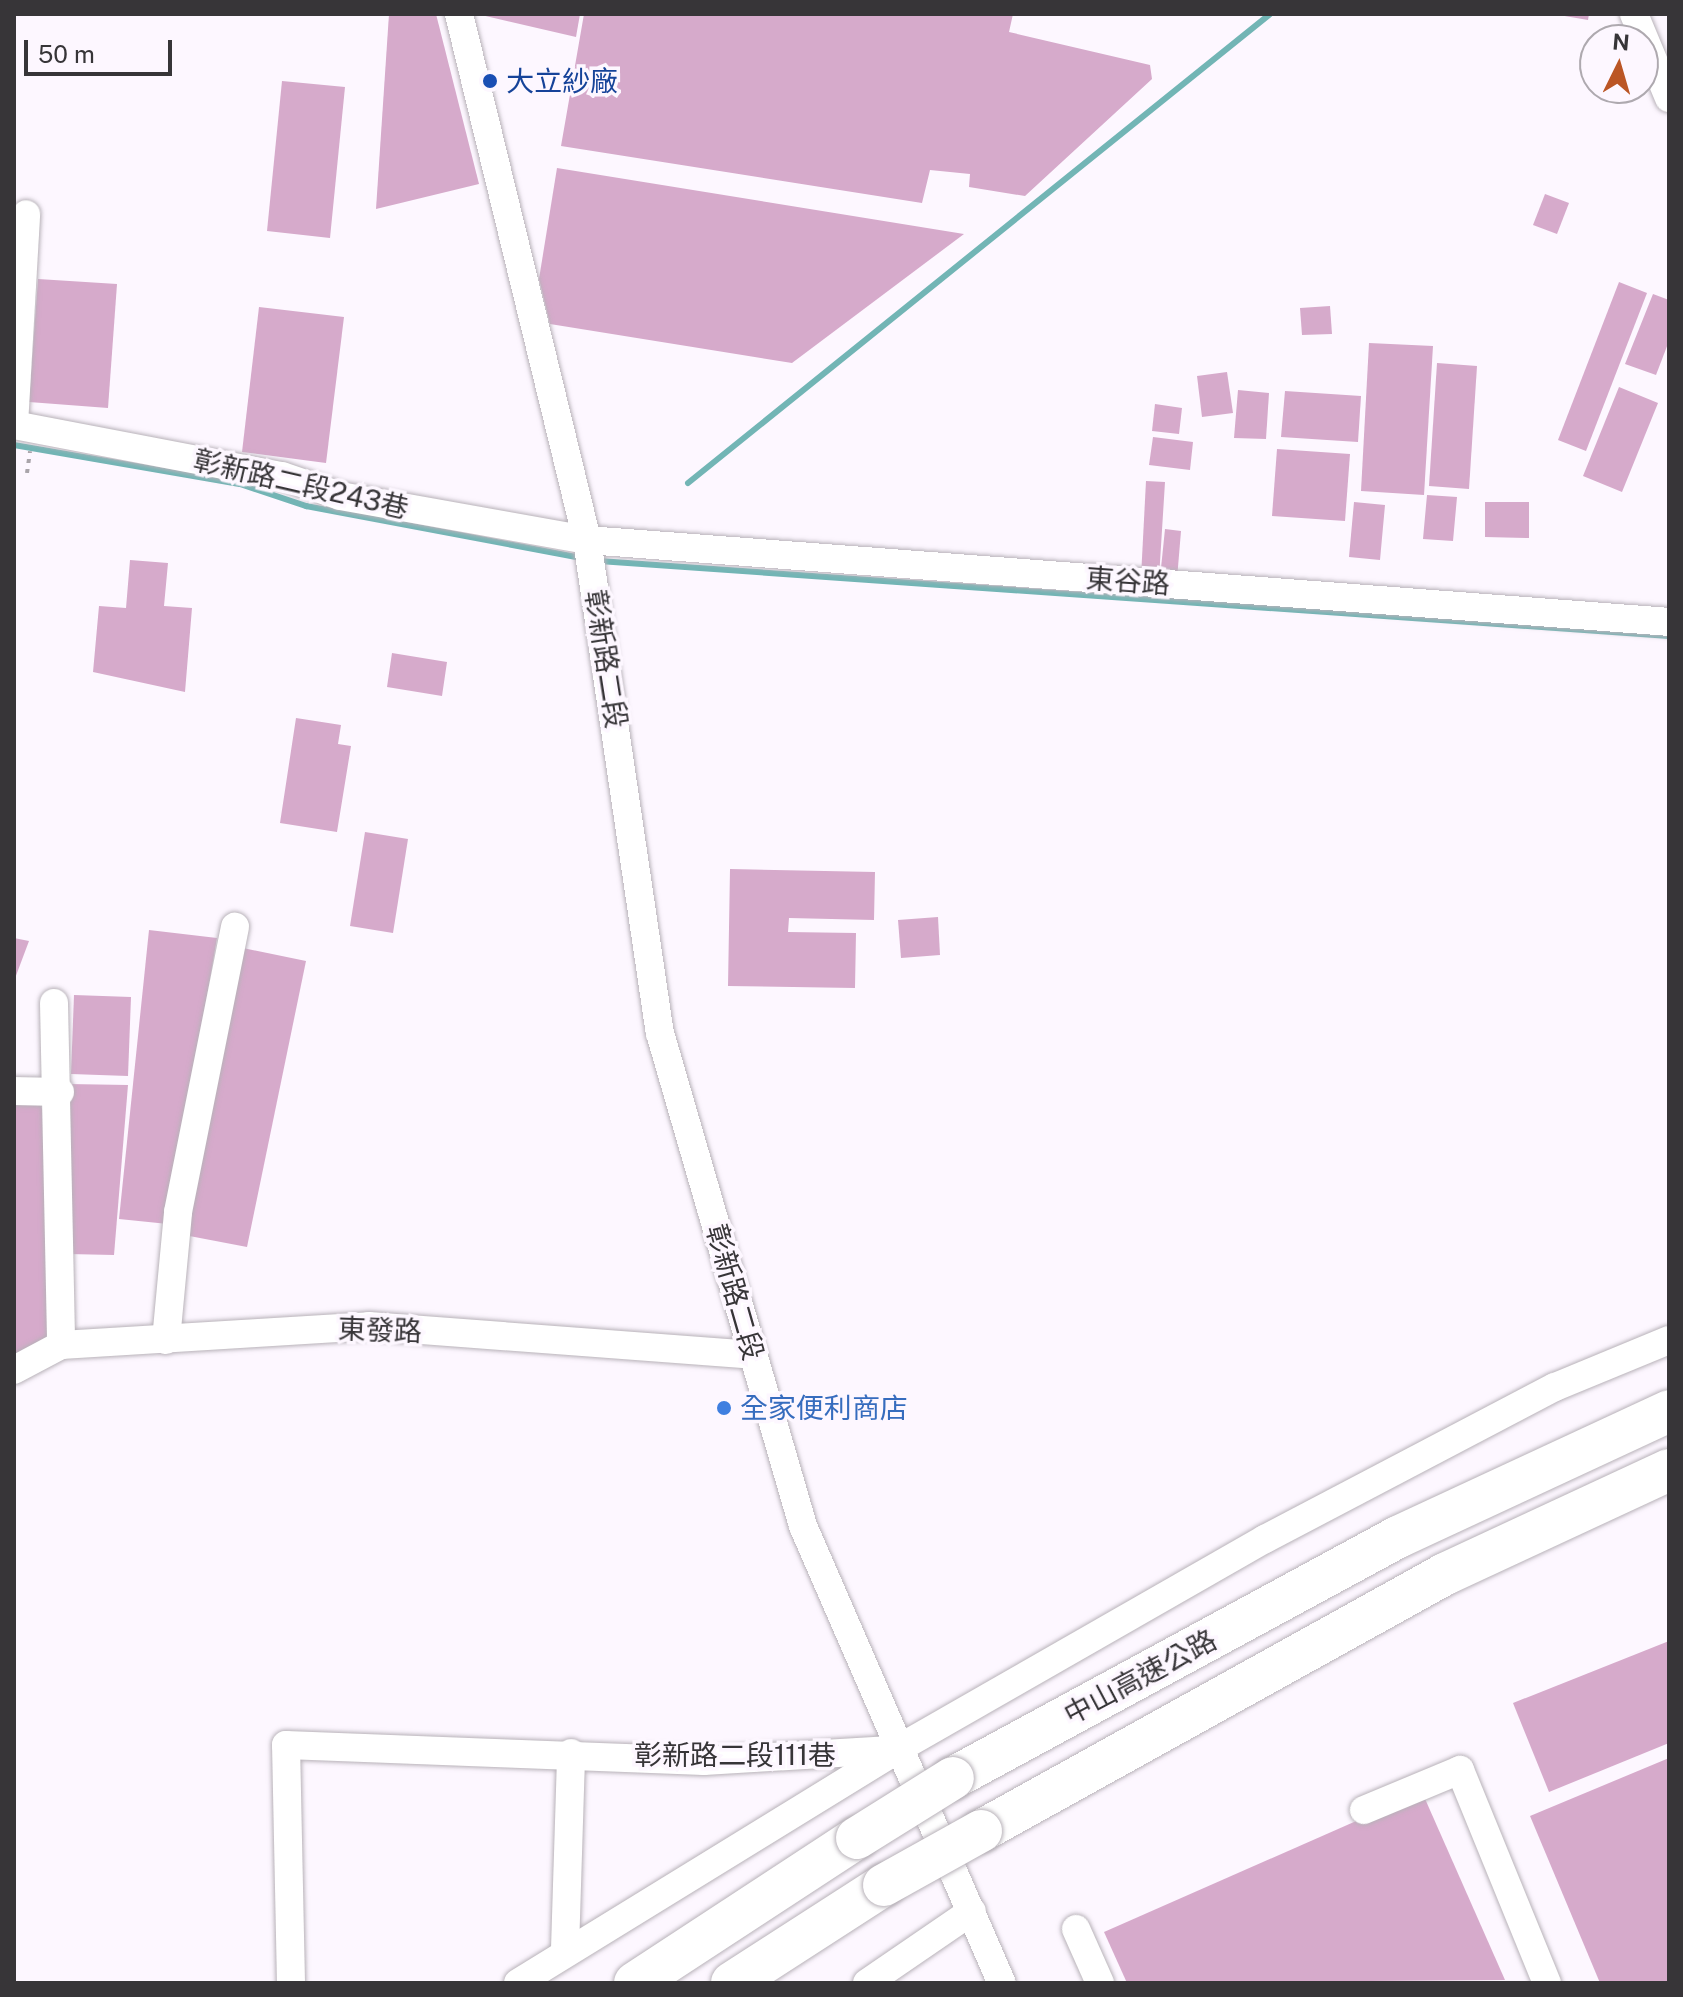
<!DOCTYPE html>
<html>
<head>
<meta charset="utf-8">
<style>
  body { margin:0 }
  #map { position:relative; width:1683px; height:1997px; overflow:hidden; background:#fdf7ff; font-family:"Public Sans","Noto Sans TC",sans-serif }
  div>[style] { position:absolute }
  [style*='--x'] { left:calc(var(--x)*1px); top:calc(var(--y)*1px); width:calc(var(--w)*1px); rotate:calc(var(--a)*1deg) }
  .stream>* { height:6px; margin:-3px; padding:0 3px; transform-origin:3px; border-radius:3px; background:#72b5b5 }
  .building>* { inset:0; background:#d6aacb }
  .path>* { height:4px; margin-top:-2px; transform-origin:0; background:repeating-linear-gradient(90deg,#a9a4aa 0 4px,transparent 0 10px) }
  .roads { filter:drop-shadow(0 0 2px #b8b2b9) drop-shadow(0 0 2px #b8b2b9) }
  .minor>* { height:28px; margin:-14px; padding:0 14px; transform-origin:14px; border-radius:14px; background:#fff }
  .highway>* { height:42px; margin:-21px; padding:0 21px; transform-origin:21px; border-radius:21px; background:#fff }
  .bridges { filter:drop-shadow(0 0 2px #b8b2b9) drop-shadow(0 0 2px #b8b2b9) }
  .highway-bridge>* { height:42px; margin:-21px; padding:0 21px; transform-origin:21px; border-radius:21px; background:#fff }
  .dots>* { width:22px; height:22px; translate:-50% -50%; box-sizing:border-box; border:4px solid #fdf7ff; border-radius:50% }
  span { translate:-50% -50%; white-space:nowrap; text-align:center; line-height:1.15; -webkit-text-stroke:7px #fdf7ff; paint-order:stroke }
  .transit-label { font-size:28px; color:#164399 }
  .left { translate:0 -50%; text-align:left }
  .street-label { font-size:28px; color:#373538 }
  .shop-label { font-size:28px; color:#366cbe }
  .frame { position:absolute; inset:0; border:16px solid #373538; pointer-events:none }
  .north { position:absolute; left:1579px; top:24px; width:80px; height:80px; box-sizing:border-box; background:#fdf7ff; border:2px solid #aea9af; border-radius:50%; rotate:5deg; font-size:22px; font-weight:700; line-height:32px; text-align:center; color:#373538 }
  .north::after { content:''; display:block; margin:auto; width:28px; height:36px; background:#bb5625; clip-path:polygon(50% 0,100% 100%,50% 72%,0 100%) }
  .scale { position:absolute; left:24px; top:40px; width:148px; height:36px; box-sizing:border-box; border:4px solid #373538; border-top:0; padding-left:10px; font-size:24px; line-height:28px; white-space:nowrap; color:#373538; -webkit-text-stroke:6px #fdf7ff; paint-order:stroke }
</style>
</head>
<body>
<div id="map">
  <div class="stream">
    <div style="--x:14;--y:445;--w:229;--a:9.8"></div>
    <div style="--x:240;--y:484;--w:70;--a:18.4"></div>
    <div style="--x:306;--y:506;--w:279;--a:10.7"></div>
    <div style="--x:688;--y:483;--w:747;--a:-38.86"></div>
    <div style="--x:599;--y:561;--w:1073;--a:4.01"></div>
  </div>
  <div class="building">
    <div style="clip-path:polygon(389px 14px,436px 14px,479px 184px,376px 209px)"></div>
    <div style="clip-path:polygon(477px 14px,580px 14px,576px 37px)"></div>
    <div style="clip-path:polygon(584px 14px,1013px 14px,1009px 32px,1150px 65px,1152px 79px,1025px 196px,969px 187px,970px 174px,930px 170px,922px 203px,561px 146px)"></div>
    <div style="clip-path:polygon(1553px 14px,1589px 14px,1588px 20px)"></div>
    <div style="clip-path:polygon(282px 81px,345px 87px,330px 238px,267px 231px)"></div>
    <div style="clip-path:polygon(557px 168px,964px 234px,792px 363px,550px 324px,539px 279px)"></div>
    <div style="clip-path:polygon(1545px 194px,1569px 203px,1557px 234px,1533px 225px)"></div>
    <div style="clip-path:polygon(38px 279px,117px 284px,108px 408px,29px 402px)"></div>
    <div style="clip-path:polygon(1619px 282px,1647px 293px,1586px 451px,1558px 440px)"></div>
    <div style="clip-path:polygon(1653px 294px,1669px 300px,1669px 341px,1656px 375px,1625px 364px)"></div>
    <div style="clip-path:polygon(1330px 306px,1332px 334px,1302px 335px,1300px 308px)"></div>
    <div style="clip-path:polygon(259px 307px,344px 317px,326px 463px,242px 452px)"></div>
    <div style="clip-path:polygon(1369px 343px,1433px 346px,1424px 495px,1361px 491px)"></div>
    <div style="clip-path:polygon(1437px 363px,1477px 366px,1469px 489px,1429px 486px)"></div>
    <div style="clip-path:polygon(1227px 372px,1233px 413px,1202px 417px,1197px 376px)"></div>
    <div style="clip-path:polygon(1619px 387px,1658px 403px,1622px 492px,1583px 476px)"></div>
    <div style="clip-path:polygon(1238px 390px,1269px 393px,1266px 439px,1234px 438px)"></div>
    <div style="clip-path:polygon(1285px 391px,1361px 396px,1358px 442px,1281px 437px)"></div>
    <div style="clip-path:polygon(1155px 404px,1182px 408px,1179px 434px,1152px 431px)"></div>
    <div style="clip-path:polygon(1153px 437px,1193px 442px,1190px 470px,1149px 465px)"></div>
    <div style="clip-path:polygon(1277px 449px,1350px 454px,1345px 521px,1272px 516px)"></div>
    <div style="clip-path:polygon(1146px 481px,1165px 482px,1159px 578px,1141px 577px)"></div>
    <div style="clip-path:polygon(1427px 495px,1457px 497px,1453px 541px,1423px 539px)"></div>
    <div style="clip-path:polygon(1354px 502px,1385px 505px,1380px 560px,1349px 557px)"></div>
    <div style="clip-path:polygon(1485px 502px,1529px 502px,1529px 538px,1485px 537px)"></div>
    <div style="clip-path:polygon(1165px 529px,1181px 531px,1177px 579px,1160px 578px)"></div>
    <div style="clip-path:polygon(130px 560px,168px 563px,164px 606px,192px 608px,185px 692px,93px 672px,99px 606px,126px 608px)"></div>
    <div style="clip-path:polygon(392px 653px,447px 662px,442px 696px,387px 687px)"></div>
    <div style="clip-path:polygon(296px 718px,341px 725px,338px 744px,351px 746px,337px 832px,280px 823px)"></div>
    <div style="clip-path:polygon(365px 832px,408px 839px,393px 933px,350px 926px)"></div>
    <div style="clip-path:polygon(730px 869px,875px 872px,874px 920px,789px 918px,788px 932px,856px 933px,855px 988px,728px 986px)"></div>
    <div style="clip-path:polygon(938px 917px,940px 955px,901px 958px,898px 920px)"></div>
    <div style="clip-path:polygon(149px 930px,217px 938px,168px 1224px,119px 1219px)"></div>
    <div style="clip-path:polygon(14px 938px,29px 941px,14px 981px)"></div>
    <div style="clip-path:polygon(238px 947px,306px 961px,247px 1247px,179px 1234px)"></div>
    <div style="clip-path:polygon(74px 995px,131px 997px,128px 1076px,71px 1074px)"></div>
    <div style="clip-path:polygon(68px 1084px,128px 1085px,114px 1255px,68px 1254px)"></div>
    <div style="clip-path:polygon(14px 1103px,39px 1103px,48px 1120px,48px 1341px,14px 1355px)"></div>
    <div style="clip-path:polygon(1669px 1641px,1669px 1743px,1549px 1792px,1513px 1703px)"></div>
    <div style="clip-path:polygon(1669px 1758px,1669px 1983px,1600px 1983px,1530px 1816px)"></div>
    <div style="clip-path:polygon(1422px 1792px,1505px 1980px,1127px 1983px,1104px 1932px)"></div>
  </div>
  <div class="path">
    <div style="--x:27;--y:473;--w:22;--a:-82"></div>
  </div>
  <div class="roads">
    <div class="minor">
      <div style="--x:459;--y:14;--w:541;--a:76.32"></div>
      <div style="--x:587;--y:540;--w:498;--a:81.6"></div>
      <div style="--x:660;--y:1033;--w:513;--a:73.82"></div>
      <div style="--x:803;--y:1526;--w:498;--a:66.5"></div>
      <div style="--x:1634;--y:14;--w:91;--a:67.4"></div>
      <div style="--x:14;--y:425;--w:273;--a:10.8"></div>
      <div style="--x:282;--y:476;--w:61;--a:19"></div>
      <div style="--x:340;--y:496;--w:251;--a:10.1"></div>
      <div style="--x:587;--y:540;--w:1085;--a:4.33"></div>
      <div style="--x:14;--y:425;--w:211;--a:-86.7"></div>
      <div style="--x:54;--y:1003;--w:342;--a:88.8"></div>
      <div style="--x:14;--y:1091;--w:46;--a:1.2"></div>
      <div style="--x:166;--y:1340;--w:129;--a:-84.6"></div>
      <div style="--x:178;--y:1212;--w:291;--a:-78.7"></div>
      <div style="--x:14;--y:1370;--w:53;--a:-28"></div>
      <div style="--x:61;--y:1345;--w:309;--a:-3.5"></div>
      <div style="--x:369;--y:1326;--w:385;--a:4.3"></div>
      <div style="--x:1364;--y:1810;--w:104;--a:-22.6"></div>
      <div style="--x:1460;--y:1770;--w:230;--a:67.8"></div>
      <div style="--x:1076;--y:1929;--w:59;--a:66"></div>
      <div style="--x:565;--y:1949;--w:196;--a:-88.2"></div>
      <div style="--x:291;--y:1983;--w:238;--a:-91.2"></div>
      <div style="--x:286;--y:1745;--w:418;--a:2.2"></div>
      <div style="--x:704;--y:1761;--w:183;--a:-3.4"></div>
      <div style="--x:518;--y:1983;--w:446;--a:-31.6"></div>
      <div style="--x:898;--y:1749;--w:423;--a:-29.8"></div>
      <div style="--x:1265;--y:1539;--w:327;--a:-27.7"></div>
      <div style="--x:1555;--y:1387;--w:123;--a:-22.4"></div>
      <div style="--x:867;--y:1983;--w:127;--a:-34.4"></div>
    </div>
    <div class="highway">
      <div style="--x:953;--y:1778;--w:506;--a:-28.44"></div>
      <div style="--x:1398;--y:1537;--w:299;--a:-24.9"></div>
      <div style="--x:981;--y:1831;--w:530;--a:-28.98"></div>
      <div style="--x:1445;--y:1574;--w:247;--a:-24.9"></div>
      <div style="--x:635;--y:1983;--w:265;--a:-33.2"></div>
      <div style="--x:732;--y:1983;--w:181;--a:-32.8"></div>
    </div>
  </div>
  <div class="bridges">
    <div class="highway-bridge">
      <div style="--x:857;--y:1838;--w:113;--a:-32"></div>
      <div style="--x:884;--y:1885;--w:111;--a:-29.1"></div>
    </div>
  </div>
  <div class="dots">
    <div style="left:490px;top:81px;background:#1a4fb4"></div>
    <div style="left:724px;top:1408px;background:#3f7fe0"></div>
  </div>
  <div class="transit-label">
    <span class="left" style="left:506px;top:81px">大立紗廠</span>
  </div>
  <div class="street-label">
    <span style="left:301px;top:484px;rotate:13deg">彰新路二段243巷</span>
    <span style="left:1128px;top:581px;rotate:4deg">東谷路</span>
    <span style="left:606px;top:659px;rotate:81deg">彰新路二段</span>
    <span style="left:735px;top:1292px;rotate:74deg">彰新路二段</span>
    <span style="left:380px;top:1330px;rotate:2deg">東發路</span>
    <span style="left:1140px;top:1677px;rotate:-28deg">中山高速公路</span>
    <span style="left:735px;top:1755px">彰新路二段111巷</span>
  </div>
  <div class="shop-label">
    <span class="left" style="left:740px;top:1408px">全家便利商店</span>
  </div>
  <div class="frame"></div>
  <div class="north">N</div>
  <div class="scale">50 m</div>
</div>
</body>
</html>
